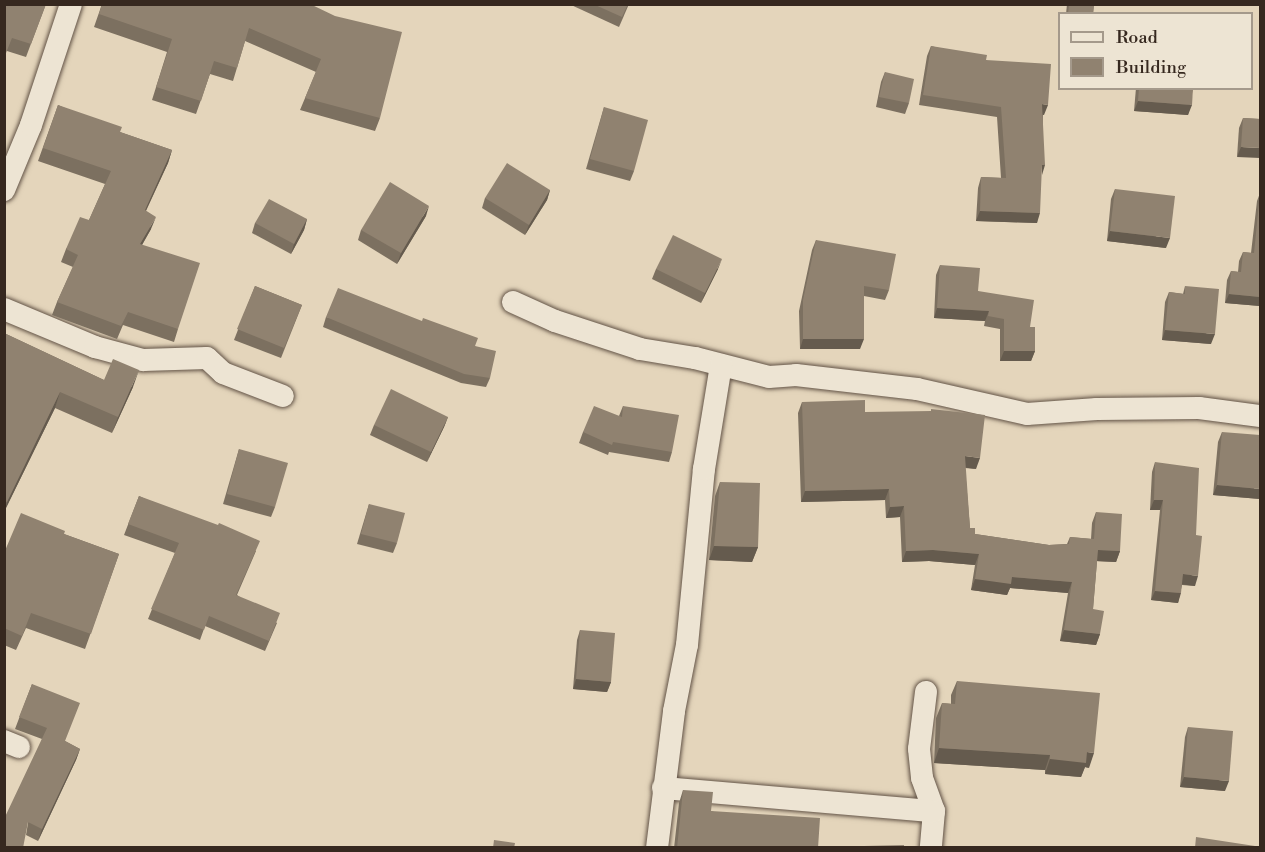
<!DOCTYPE html>
<html>
<head>
<meta charset="utf-8">
<style>
  body { margin:0 }
  #map { position:relative; width:1265px; height:852px; overflow:hidden; background:#e4d5bb; font-family:"Libre Bodoni",serif }
  div>[style] { position:absolute }
  [style*='--x'] { left:calc(var(--x)*1px); top:calc(var(--y)*1px); width:calc(var(--w)*1px); rotate:calc(var(--a)*1deg) }
  .roads { filter:drop-shadow(0 0 2px #625346) drop-shadow(0 0 2px #625346) }
  .minor>* { height:22px; margin:-11px; padding:0 11px; transform-origin:11px; border-radius:11px; background:#ede4d3 }
  .wall>* { inset:0; background:#7c7060 }
  .shaded-wall>* { inset:0; background:#655b4e }
  .building>* { inset:0; background:#908270 }
  span { translate:-50% -50%; white-space:nowrap; text-align:center; line-height:1.15; -webkit-text-stroke:4.5px #ede4d3; paint-order:stroke }
  .frame { position:absolute; inset:0; border:6px solid #36281f; pointer-events:none }
  .legend { position:absolute; left:1058px; top:12px; width:195px; height:78px; box-sizing:border-box; background:#ede4d3; border:2px solid #a4998b; margin:0; padding:8px 10px; list-style:none; font-size:18px; color:#36281f }
  .legend li { display:flex; align-items:center; gap:12px; height:30px }
  .legend b { width:30px; border:2px solid #a4998b }
</style>
</head>
<body>
<div id="map">
  <div class="roads">
    <div class="minor">
      <div style="--x:4;--y:190;--w:70;--a:-67.4"></div>
      <div style="--x:31;--y:125;--w:127;--a:-71.7"></div>
      <div style="--x:513;--y:302;--w:46;--a:24.3"></div>
      <div style="--x:555;--y:321;--w:89;--a:18.2"></div>
      <div style="--x:640;--y:349;--w:56;--a:9.3"></div>
      <div style="--x:695;--y:358;--w:76;--a:14.4"></div>
      <div style="--x:769;--y:377;--w:27;--a:-4"></div>
      <div style="--x:796;--y:375;--w:122;--a:6.6"></div>
      <div style="--x:917;--y:389;--w:113;--a:12.8"></div>
      <div style="--x:1027;--y:414;--w:70;--a:-4.1"></div>
      <div style="--x:1097;--y:409;--w:102;--a:-0.6"></div>
      <div style="--x:1199;--y:408;--w:62;--a:7.5"></div>
      <div style="--x:4;--y:309;--w:99;--a:22.7"></div>
      <div style="--x:95;--y:347;--w:50;--a:15.2"></div>
      <div style="--x:143;--y:360;--w:64;--a:-1.8"></div>
      <div style="--x:207;--y:358;--w:22;--a:43"></div>
      <div style="--x:223;--y:373;--w:64;--a:21"></div>
      <div style="--x:926;--y:692;--w:57;--a:97"></div>
      <div style="--x:919;--y:749;--w:29;--a:84"></div>
      <div style="--x:922;--y:778;--w:35;--a:70"></div>
      <div style="--x:934;--y:811;--w:37;--a:95"></div>
      <div style="--x:4;--y:741;--w:16;--a:22"></div>
      <div style="--x:663;--y:788;--w:272;--a:4.9"></div>
      <div style="--x:657;--y:848;--w:138;--a:-82.9"></div>
      <div style="--x:674;--y:711;--w:67;--a:-78.9"></div>
      <div style="--x:687;--y:645;--w:177;--a:-84.5"></div>
      <div style="--x:704;--y:469;--w:105;--a:-80.7"></div>
    </div>
  </div>
  <div class="wall">
    <div style="clip-path:polygon(4px 4px,46px 4px,26px 57px,7px 51px)"></div>
    <div style="clip-path:polygon(102px 4px,310px 4px,380px 118px,375px 131px,300px 110px,316px 72px,245px 41px,233px 81px,210px 74px,196px 114px,152px 100px,167px 52px,94px 27px)"></div>
    <div style="clip-path:polygon(569px 4px,629px 4px,619px 27px)"></div>
    <div style="clip-path:polygon(1067px 4px,1094px 4px,1093px 14px,1066px 14px)"></div>
    <div style="clip-path:polygon(931px 46px,986px 60px,1044px 115px,1043px 115px,1041px 175px,1037px 223px,976px 221px,978px 188px,981px 177px,1001px 178px,997px 117px,919px 105px,927px 56px)"></div>
    <div style="clip-path:polygon(885px 72px,909px 103px,905px 114px,876px 107px,881px 82px)"></div>
    <div style="clip-path:polygon(1136px 88px,1193px 88px,1188px 115px,1134px 111px)"></div>
    <div style="clip-path:polygon(58px 105px,120px 132px,172px 150px,168px 163px,146px 211px,151px 229px,142px 245px,178px 329px,174px 342px,123px 325px,117px 339px,52px 315px,57px 302px,73px 267px,61px 262px,66px 249px,89px 220px,105px 184px,38px 161px)"></div>
    <div style="clip-path:polygon(604px 107px,634px 171px,630px 181px,586px 169px)"></div>
    <div style="clip-path:polygon(1243px 118px,1260px 119px,1237px 157px,1239px 128px)"></div>
    <div style="clip-path:polygon(1115px 189px,1166px 248px,1107px 241px,1111px 199px)"></div>
    <div style="clip-path:polygon(550px 190px,547px 200px,525px 235px,482px 208px,485px 198px)"></div>
    <div style="clip-path:polygon(1260px 193px,1260px 306px,1225px 303px,1227px 280px,1231px 271px,1238px 272px,1239px 261px,1243px 252px,1251px 253px,1257px 201px)"></div>
    <div style="clip-path:polygon(426px 216px,397px 264px,358px 240px,361px 230px)"></div>
    <div style="clip-path:polygon(307px 219px,304px 230px,291px 254px,252px 233px,255px 223px)"></div>
    <div style="clip-path:polygon(816px 240px,889px 290px,885px 300px,864px 296px,860px 349px,800px 349px,799px 311px,812px 250px)"></div>
    <div style="clip-path:polygon(940px 265px,1030px 327px,1035px 351px,1031px 361px,1000px 361px,1000px 329px,984px 326px,985px 321px,934px 318px,936px 275px)"></div>
    <div style="clip-path:polygon(656px 269px,718px 269px,701px 303px,652px 279px)"></div>
    <div style="clip-path:polygon(255px 286px,302px 305px,281px 358px,234px 340px)"></div>
    <div style="clip-path:polygon(1185px 286px,1211px 344px,1162px 340px,1165px 302px,1169px 292px,1183px 294px)"></div>
    <div style="clip-path:polygon(326px 317px,475px 346px,490px 378px,486px 387px,461px 383px,323px 327px)"></div>
    <div style="clip-path:polygon(4px 333px,104px 380px,133px 387px,112px 433px,55px 408px,4px 512px)"></div>
    <div style="clip-path:polygon(802px 402px,865px 412px,976px 469px,965px 468px,970px 528px,975px 534px,1049px 545px,1067px 544px,1070px 537px,1091px 539px,1092px 523px,1096px 512px,1120px 551px,1116px 562px,1097px 561px,1093px 609px,1100px 634px,1096px 645px,1060px 641px,1068px 593px,1010px 588px,1007px 595px,971px 590px,975px 565px,929px 561px,902px 562px,900px 517px,886px 518px,885px 500px,801px 502px,798px 413px)"></div>
    <div style="clip-path:polygon(623px 406px,672px 452px,669px 462px,609px 452px,608px 455px,579px 443px,583px 432px,619px 416px)"></div>
    <div style="clip-path:polygon(448px 417px,444px 427px,427px 462px,370px 435px,374px 425px)"></div>
    <div style="clip-path:polygon(1222px 432px,1260px 499px,1213px 495px,1218px 442px)"></div>
    <div style="clip-path:polygon(239px 449px,275px 507px,271px 517px,223px 504px)"></div>
    <div style="clip-path:polygon(1155px 462px,1195px 586px,1182px 585px,1178px 603px,1151px 600px,1160px 510px,1150px 510px,1152px 472px)"></div>
    <div style="clip-path:polygon(720px 482px,758px 547px,752px 562px,709px 560px,715px 496px)"></div>
    <div style="clip-path:polygon(139px 496px,256px 551px,237px 595px,277px 623px,265px 651px,205px 626px,200px 640px,148px 619px,175px 553px,124px 535px)"></div>
    <div style="clip-path:polygon(369px 504px,397px 543px,393px 553px,357px 544px)"></div>
    <div style="clip-path:polygon(64px 534px,119px 554px,85px 649px,26px 628px,16px 650px,4px 645px,4px 553px)"></div>
    <div style="clip-path:polygon(580px 630px,611px 682px,607px 692px,573px 689px,577px 640px)"></div>
    <div style="clip-path:polygon(957px 681px,1089px 768px,1085px 767px,1081px 777px,1045px 774px,1045px 770px,934px 763px,936px 718px,942px 703px,951px 704px,951px 695px)"></div>
    <div style="clip-path:polygon(32px 684px,65px 741px,80px 749px,76px 760px,38px 841px,26px 835px,42px 739px,15px 729px)"></div>
    <div style="clip-path:polygon(1188px 727px,1225px 791px,1180px 787px,1185px 737px)"></div>
    <div style="clip-path:polygon(683px 790px,711px 811px,818px 848px,674px 848px,679px 803px)"></div>
  </div>
  <div class="shaded-wall">
    <div style="clip-path:polygon(1138px 101px,1192px 105px,1188px 115px,1134px 111px)"></div>
    <div style="clip-path:polygon(1042px 104px,1048px 105px,1044px 115px,1038px 114px)"></div>
    <div style="clip-path:polygon(1241px 147px,1260px 148px,1260px 158px,1237px 157px)"></div>
    <div style="clip-path:polygon(172px 150px,168px 163px,140px 223px,145px 210px)"></div>
    <div style="clip-path:polygon(1042px 165px,1045px 165px,1042px 175px)"></div>
    <div style="clip-path:polygon(550px 190px,547px 200px,525px 235px,529px 225px)"></div>
    <div style="clip-path:polygon(429px 206px,426px 216px,397px 264px,401px 253px)"></div>
    <div style="clip-path:polygon(980px 211px,1040px 213px,1037px 223px,976px 221px)"></div>
    <div style="clip-path:polygon(156px 217px,151px 229px,135px 257px,140px 244px)"></div>
    <div style="clip-path:polygon(307px 219px,304px 230px,291px 254px,294px 244px)"></div>
    <div style="clip-path:polygon(1110px 231px,1170px 238px,1166px 248px,1107px 241px)"></div>
    <div style="clip-path:polygon(722px 259px,718px 269px,701px 303px,705px 293px)"></div>
    <div style="clip-path:polygon(1229px 294px,1260px 297px,1260px 306px,1225px 303px)"></div>
    <div style="clip-path:polygon(937px 308px,989px 311px,985px 321px,934px 318px)"></div>
    <div style="clip-path:polygon(1165px 330px,1215px 334px,1211px 344px,1162px 340px)"></div>
    <div style="clip-path:polygon(803px 339px,864px 339px,860px 349px,800px 349px)"></div>
    <div style="clip-path:polygon(1004px 351px,1035px 351px,1031px 361px,1000px 361px)"></div>
    <div style="clip-path:polygon(139px 370px,133px 387px,112px 433px,118px 417px)"></div>
    <div style="clip-path:polygon(60px 392px,55px 408px,4px 512px,7px 502px)"></div>
    <div style="clip-path:polygon(448px 417px,444px 427px,427px 462px,431px 452px)"></div>
    <div style="clip-path:polygon(965px 456px,980px 458px,976px 469px,961px 467px)"></div>
    <div style="clip-path:polygon(1217px 485px,1260px 489px,1260px 499px,1213px 495px)"></div>
    <div style="clip-path:polygon(889px 489px,885px 500px,801px 502px,805px 491px)"></div>
    <div style="clip-path:polygon(1154px 500px,1163px 500px,1160px 510px,1150px 510px)"></div>
    <div style="clip-path:polygon(904px 506px,900px 517px,886px 518px,890px 507px)"></div>
    <div style="clip-path:polygon(714px 546px,758px 547px,752px 562px,709px 560px)"></div>
    <div style="clip-path:polygon(933px 550px,979px 554px,975px 565px,929px 561px,902px 562px,906px 551px)"></div>
    <div style="clip-path:polygon(1098px 550px,1120px 551px,1116px 562px,1094px 561px)"></div>
    <div style="clip-path:polygon(1183px 574px,1198px 576px,1195px 586px,1179px 584px)"></div>
    <div style="clip-path:polygon(1012px 577px,1072px 582px,1068px 593px,1010px 588px,1007px 595px,971px 590px,975px 579px)"></div>
    <div style="clip-path:polygon(1155px 591px,1181px 593px,1178px 603px,1151px 600px)"></div>
    <div style="clip-path:polygon(1064px 630px,1100px 634px,1096px 645px,1060px 641px)"></div>
    <div style="clip-path:polygon(576px 679px,611px 682px,607px 692px,573px 689px)"></div>
    <div style="clip-path:polygon(939px 748px,1050px 755px,1045px 770px,934px 763px)"></div>
    <div style="clip-path:polygon(80px 749px,76px 760px,38px 841px,42px 829px)"></div>
    <div style="clip-path:polygon(1087px 752px,1094px 753px,1089px 768px,1085px 767px,1081px 777px,1045px 774px,1050px 759px)"></div>
    <div style="clip-path:polygon(1184px 777px,1229px 781px,1225px 791px,1180px 787px)"></div>
  </div>
  <div class="building">
    <div style="clip-path:polygon(4px 4px,46px 4px,31px 44px,12px 38px,4px 58px)"></div>
    <div style="clip-path:polygon(102px 4px,310px 4px,335px 16px,402px 32px,380px 118px,305px 98px,321px 59px,249px 28px,237px 68px,214px 61px,201px 101px,156px 87px,172px 39px,99px 14px)"></div>
    <div style="clip-path:polygon(593px 4px,628px 4px,622px 17px)"></div>
    <div style="clip-path:polygon(1069px 4px,1094px 4px,1093px 14px,1068px 14px)"></div>
    <div style="clip-path:polygon(931px 46px,987px 55px,986px 60px,1051px 64px,1048px 105px,1042px 104px,1045px 165px,1042px 165px,1040px 213px,980px 211px,981px 177px,1006px 178px,1001px 107px,923px 95px)"></div>
    <div style="clip-path:polygon(885px 72px,914px 79px,909px 103px,879px 97px)"></div>
    <div style="clip-path:polygon(1139px 88px,1193px 88px,1192px 105px,1138px 101px)"></div>
    <div style="clip-path:polygon(58px 105px,122px 127px,120px 132px,172px 150px,145px 210px,156px 217px,140px 244px,200px 263px,178px 329px,128px 312px,121px 326px,57px 302px,78px 255px,66px 249px,80px 217px,89px 220px,111px 171px,43px 148px)"></div>
    <div style="clip-path:polygon(604px 107px,648px 120px,634px 171px,590px 159px)"></div>
    <div style="clip-path:polygon(1243px 118px,1260px 119px,1260px 148px,1241px 147px)"></div>
    <div style="clip-path:polygon(507px 163px,550px 190px,529px 225px,485px 198px)"></div>
    <div style="clip-path:polygon(390px 182px,429px 206px,401px 253px,361px 230px)"></div>
    <div style="clip-path:polygon(1115px 189px,1175px 196px,1170px 238px,1110px 231px)"></div>
    <div style="clip-path:polygon(1260px 193px,1260px 297px,1229px 294px,1231px 271px,1241px 272px,1243px 252px,1254px 253px)"></div>
    <div style="clip-path:polygon(269px 199px,307px 219px,294px 244px,255px 223px)"></div>
    <div style="clip-path:polygon(673px 235px,722px 259px,705px 293px,656px 269px)"></div>
    <div style="clip-path:polygon(816px 240px,896px 254px,889px 290px,864px 286px,864px 339px,803px 339px,803px 300px)"></div>
    <div style="clip-path:polygon(940px 265px,980px 268px,978px 291px,1034px 300px,1030px 327px,1035px 327px,1035px 351px,1004px 351px,1004px 319px,988px 316px,989px 311px,937px 308px)"></div>
    <div style="clip-path:polygon(255px 286px,302px 305px,284px 348px,237px 329px)"></div>
    <div style="clip-path:polygon(1185px 286px,1219px 289px,1215px 334px,1165px 330px,1169px 292px,1185px 294px)"></div>
    <div style="clip-path:polygon(338px 288px,422px 321px,423px 318px,478px 338px,475px 346px,496px 351px,490px 378px,464px 374px,326px 317px)"></div>
    <div style="clip-path:polygon(4px 333px,104px 380px,113px 359px,139px 370px,118px 417px,60px 392px,7px 502px,4px 501px)"></div>
    <div style="clip-path:polygon(391px 389px,448px 417px,431px 452px,374px 425px)"></div>
    <div style="clip-path:polygon(865px 400px,865px 412px,931px 411px,931px 409px,985px 415px,980px 458px,965px 456px,970px 528px,975px 528px,975px 534px,1049px 545px,1069px 544px,1070px 537px,1094px 539px,1096px 512px,1122px 514px,1120px 551px,1098px 550px,1093px 609px,1104px 611px,1100px 634px,1064px 630px,1072px 582px,1012px 577px,1011px 584px,975px 579px,979px 554px,933px 550px,906px 551px,904px 506px,890px 507px,889px 489px,805px 491px,802px 402px)"></div>
    <div style="clip-path:polygon(594px 406px,622px 417px,623px 406px,679px 415px,672px 452px,613px 442px,612px 445px,583px 432px)"></div>
    <div style="clip-path:polygon(1222px 432px,1260px 435px,1260px 489px,1217px 485px)"></div>
    <div style="clip-path:polygon(239px 449px,288px 463px,275px 507px,227px 494px)"></div>
    <div style="clip-path:polygon(1155px 462px,1199px 468px,1196px 535px,1202px 536px,1198px 576px,1183px 574px,1181px 593px,1155px 591px,1163px 500px,1154px 500px)"></div>
    <div style="clip-path:polygon(720px 482px,760px 483px,758px 547px,714px 546px)"></div>
    <div style="clip-path:polygon(139px 496px,218px 525px,219px 523px,260px 541px,236px 595px,280px 613px,269px 641px,209px 616px,204px 630px,151px 609px,179px 543px,128px 524px)"></div>
    <div style="clip-path:polygon(369px 504px,405px 513px,397px 543px,361px 534px)"></div>
    <div style="clip-path:polygon(21px 513px,65px 531px,64px 534px,119px 554px,91px 634px,31px 613px,22px 636px,4px 628px,4px 553px)"></div>
    <div style="clip-path:polygon(580px 630px,615px 633px,611px 682px,576px 679px)"></div>
    <div style="clip-path:polygon(957px 681px,1100px 693px,1094px 753px,1087px 752px,1086px 763px,1050px 759px,1050px 755px,939px 748px,942px 703px,955px 704px)"></div>
    <div style="clip-path:polygon(32px 684px,80px 703px,65px 741px,80px 749px,42px 829px,28px 822px,23px 848px,4px 848px,4px 819px,47px 728px,19px 717px)"></div>
    <div style="clip-path:polygon(1188px 727px,1233px 731px,1229px 781px,1184px 777px)"></div>
    <div style="clip-path:polygon(683px 790px,713px 792px,711px 811px,820px 818px,818px 848px,677px 848px)"></div>
    <div style="clip-path:polygon(1196px 837px,1255px 846px,1255px 848px,1195px 848px)"></div>
    <div style="clip-path:polygon(494px 840px,515px 843px,514px 848px,493px 848px)"></div>
    <div style="clip-path:polygon(904px 845px,904px 848px,864px 848px,864px 846px)"></div>
  </div>
  <div class="frame"></div>
  <ul class="legend">
  <li><b style="height:8px;background:#ede4d3"></b>Road</li>
  <li><b style="height:16px;background:#908270"></b>Building</li>
  </ul>
</div>
</body>
</html>
